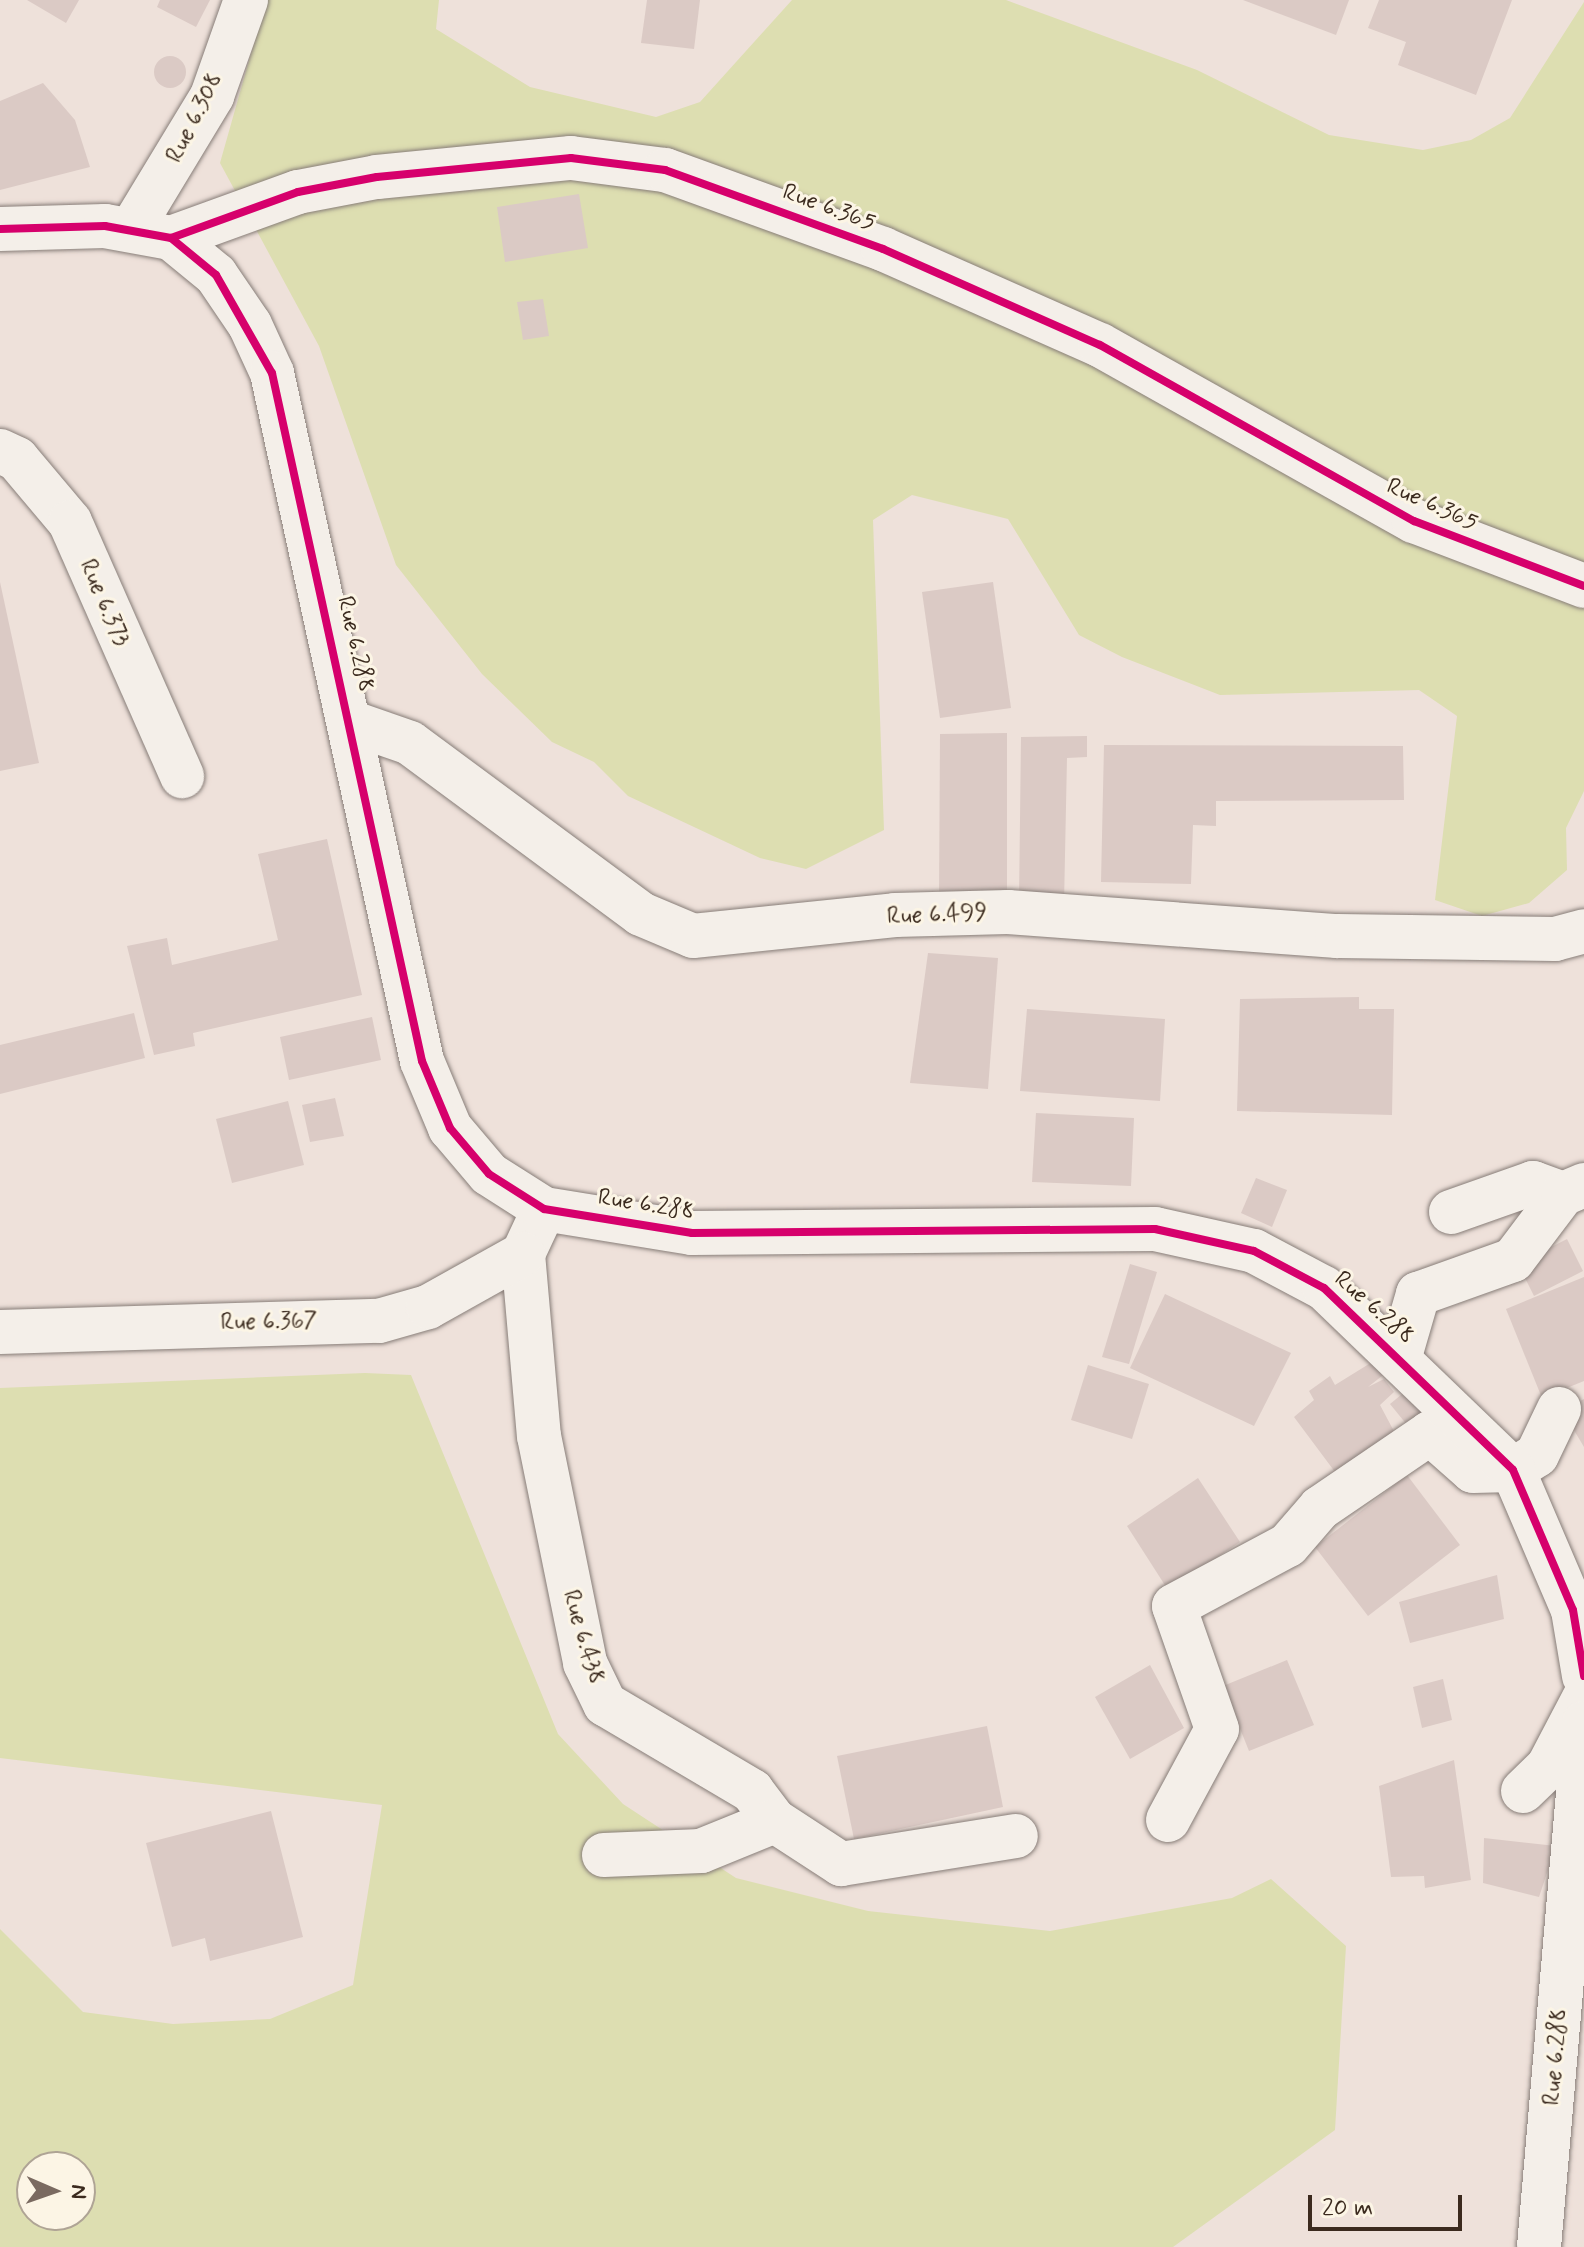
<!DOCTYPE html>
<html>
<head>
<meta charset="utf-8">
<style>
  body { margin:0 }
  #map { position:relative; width:1584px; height:2247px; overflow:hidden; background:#eee1da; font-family:Mynerve,sans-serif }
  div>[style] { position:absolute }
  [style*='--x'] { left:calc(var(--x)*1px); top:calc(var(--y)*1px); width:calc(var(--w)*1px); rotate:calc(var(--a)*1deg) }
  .green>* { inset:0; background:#dddeb1 }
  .building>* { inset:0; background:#dbcac5 }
  .round { border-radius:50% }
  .roads { filter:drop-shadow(0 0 2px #877d78) drop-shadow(0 0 2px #877d78) }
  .minor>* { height:44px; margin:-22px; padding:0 22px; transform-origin:22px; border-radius:22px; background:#f4efe9 }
  .tertiary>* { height:44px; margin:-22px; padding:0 22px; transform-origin:22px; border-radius:22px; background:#f4efe9 }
  .cycleway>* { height:8px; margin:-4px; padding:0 4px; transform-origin:4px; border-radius:4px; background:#d6006c }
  span { translate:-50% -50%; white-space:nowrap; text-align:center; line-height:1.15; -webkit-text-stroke:6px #fcf5e5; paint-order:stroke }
  .street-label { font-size:24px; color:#3b2a1e }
  .north { position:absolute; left:16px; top:2151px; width:80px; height:80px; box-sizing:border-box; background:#fcf5e5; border:2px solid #afa495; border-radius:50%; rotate:92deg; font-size:22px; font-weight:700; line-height:32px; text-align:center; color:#3b2a1e }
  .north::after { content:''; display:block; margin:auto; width:28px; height:36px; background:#7a6a60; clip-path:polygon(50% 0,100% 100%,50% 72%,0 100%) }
  .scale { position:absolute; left:1308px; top:2195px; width:154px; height:36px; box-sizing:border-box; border:4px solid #3b2a1e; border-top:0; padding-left:10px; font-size:24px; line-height:28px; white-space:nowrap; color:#3b2a1e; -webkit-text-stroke:6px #fcf5e5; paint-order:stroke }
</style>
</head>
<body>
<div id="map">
  <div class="green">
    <div style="clip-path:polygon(266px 0,439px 0,436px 29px,530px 87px,656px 117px,700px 102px,792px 0,1006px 0,1197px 70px,1329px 135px,1423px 150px,1471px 140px,1510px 118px,1584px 2px,1584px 791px,1566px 828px,1567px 870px,1529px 903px,1482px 916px,1435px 900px,1457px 716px,1419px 690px,1220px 695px,1122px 657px,1079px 635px,1008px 519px,912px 495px,873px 520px,884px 830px,806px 869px,760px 858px,628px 796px,594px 762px,552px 742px,482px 674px,396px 565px,319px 346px,220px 163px)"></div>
    <div style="clip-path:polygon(evenodd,365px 1373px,411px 1375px,558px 1734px,623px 1804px,736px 1878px,868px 1911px,1050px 1931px,1232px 1898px,1271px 1879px,1346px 1946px,1335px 2130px,1173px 2247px,0 2247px,0 1929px,83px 2012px,173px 2024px,270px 2019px,353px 1985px,382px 1805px,0 1758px,0 1388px,365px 1373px,32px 2167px,80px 2167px,80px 2215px,32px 2215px,32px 2167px)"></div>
  </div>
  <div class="building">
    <div style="clip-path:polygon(27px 0,79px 0,66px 23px)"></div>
    <div style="clip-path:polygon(160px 0,210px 0,196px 27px,157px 7px)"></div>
    <div style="clip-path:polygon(647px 0,700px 0,694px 49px,641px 43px)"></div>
    <div style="clip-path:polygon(1243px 0,1349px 0,1336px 35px)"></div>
    <div style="clip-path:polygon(1379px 0,1512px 0,1476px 95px,1398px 65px,1406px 42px,1368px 28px)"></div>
    <div class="round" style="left:154px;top:56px;width:32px;height:32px"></div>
    <div style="clip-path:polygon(43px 83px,75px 120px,90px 167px,0 190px,0 101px)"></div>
    <div style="clip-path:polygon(579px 194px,588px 248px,505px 262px,497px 207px)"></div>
    <div style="clip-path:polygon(543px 299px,549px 336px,523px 340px,517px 302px)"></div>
    <div style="clip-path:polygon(0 582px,39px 763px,0 771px)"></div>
    <div style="clip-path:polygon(993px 582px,1011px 708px,940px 718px,922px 592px)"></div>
    <div style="clip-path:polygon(1007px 733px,1007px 899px,939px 899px,940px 734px)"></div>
    <div style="clip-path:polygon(1087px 736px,1087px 757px,1067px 758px,1064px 904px,1019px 902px,1021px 737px)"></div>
    <div style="clip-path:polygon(1104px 745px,1403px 746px,1404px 800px,1216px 801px,1216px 826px,1193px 825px,1191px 884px,1101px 882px)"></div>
    <div style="clip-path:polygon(327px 839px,362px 995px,193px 1033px,195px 1046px,154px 1055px,127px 946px,167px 938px,172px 965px,278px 940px,258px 854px)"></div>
    <div style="clip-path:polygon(928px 953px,998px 958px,988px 1089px,910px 1083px)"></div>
    <div style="clip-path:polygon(1359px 997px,1359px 1009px,1394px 1009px,1392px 1115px,1237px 1111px,1240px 999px)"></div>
    <div style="clip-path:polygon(1027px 1009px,1165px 1019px,1160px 1101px,1020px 1091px)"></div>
    <div style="clip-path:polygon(134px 1013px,145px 1058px,0 1094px,0 1045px)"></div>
    <div style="clip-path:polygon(372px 1017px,381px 1060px,289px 1080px,280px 1037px)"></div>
    <div style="clip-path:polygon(335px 1098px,344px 1136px,310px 1142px,302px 1105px)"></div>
    <div style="clip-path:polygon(288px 1101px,304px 1165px,232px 1183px,216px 1119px)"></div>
    <div style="clip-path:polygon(1036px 1113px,1134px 1118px,1131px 1186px,1032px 1182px)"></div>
    <div style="clip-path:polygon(1256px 1178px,1287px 1190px,1272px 1227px,1241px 1213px)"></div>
    <div style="clip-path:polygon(1567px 1239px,1583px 1271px,1534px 1296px,1518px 1264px)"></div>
    <div style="clip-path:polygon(1130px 1264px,1157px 1272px,1129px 1364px,1102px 1357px)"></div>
    <div style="clip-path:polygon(1584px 1277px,1584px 1381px,1542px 1398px,1506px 1309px)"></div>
    <div style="clip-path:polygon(1165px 1294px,1291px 1353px,1254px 1426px,1130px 1368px)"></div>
    <div style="clip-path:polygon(1377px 1359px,1387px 1372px,1368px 1387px,1384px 1379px,1394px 1392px,1380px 1405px,1396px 1435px,1338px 1476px,1294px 1417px,1314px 1400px,1309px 1391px,1330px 1376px,1335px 1385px)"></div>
    <div style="clip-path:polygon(1088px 1365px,1149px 1384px,1132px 1439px,1071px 1420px)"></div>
    <div style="clip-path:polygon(1407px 1390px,1429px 1416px,1412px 1431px,1390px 1404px)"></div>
    <div style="clip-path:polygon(1584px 1399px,1584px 1447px,1562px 1410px)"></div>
    <div style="clip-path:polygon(1407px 1475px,1460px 1545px,1368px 1616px,1315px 1547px)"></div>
    <div style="clip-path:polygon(1198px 1478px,1240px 1542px,1168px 1590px,1127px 1526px)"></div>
    <div style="clip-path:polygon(1497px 1575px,1504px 1619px,1410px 1643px,1399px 1602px)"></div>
    <div style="clip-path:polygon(1287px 1660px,1314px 1725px,1249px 1751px,1223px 1686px)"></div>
    <div style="clip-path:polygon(1150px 1665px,1184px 1728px,1130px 1759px,1095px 1697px)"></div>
    <div style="clip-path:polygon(1443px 1679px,1452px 1720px,1422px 1728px,1413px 1687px)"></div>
    <div style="clip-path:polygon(987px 1726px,1003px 1807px,854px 1839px,837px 1756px)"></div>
    <div style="clip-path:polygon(1454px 1760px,1471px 1880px,1425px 1888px,1424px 1876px,1391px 1877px,1379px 1786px)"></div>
    <div style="clip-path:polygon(271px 1811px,303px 1937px,210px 1961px,205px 1938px,172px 1947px,146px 1843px)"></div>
    <div style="clip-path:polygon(1484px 1838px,1556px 1846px,1539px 1897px,1483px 1883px)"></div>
  </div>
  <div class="roads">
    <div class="minor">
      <div style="--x:131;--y:230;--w:157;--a:-58.8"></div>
      <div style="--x:212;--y:96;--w:102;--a:-70.5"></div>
      <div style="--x:171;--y:238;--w:135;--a:-19.9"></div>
      <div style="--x:298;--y:192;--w:80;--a:-10.8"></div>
      <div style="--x:377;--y:177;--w:195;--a:-5.6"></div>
      <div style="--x:571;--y:158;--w:95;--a:7.3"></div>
      <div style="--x:665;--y:170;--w:232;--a:19.9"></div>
      <div style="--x:883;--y:249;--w:237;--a:23.9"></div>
      <div style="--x:1100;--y:345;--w:360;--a:29.3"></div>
      <div style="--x:1414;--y:521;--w:182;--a:20.9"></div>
      <div style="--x:0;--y:451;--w:19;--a:25"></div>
      <div style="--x:17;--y:459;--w:82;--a:49.9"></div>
      <div style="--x:70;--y:522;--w:278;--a:66.2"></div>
      <div style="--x:353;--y:723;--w:60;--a:19.3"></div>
      <div style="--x:410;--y:743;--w:287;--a:36.5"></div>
      <div style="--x:641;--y:914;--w:56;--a:22.9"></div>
      <div style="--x:693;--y:936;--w:203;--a:-5.9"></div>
      <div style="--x:895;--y:915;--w:113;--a:-1.5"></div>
      <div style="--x:1008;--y:912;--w:330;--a:4.2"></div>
      <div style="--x:1337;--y:936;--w:218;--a:0.8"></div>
      <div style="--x:1555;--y:939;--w:30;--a:-15"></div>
      <div style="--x:544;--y:1209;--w:50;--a:115"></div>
      <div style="--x:523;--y:1254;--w:183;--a:85"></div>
      <div style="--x:539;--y:1436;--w:232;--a:78.5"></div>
      <div style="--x:585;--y:1663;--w:46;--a:64"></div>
      <div style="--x:605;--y:1704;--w:171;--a:30.6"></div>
      <div style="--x:752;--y:1791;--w:38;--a:53"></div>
      <div style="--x:775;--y:1821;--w:79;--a:33.1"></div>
      <div style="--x:841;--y:1864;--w:177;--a:-9.1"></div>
      <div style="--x:1451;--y:1212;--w:87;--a:-19.5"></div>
      <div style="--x:1533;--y:1183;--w:32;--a:20"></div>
      <div style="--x:0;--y:1332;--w:379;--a:-1.7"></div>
      <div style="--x:379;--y:1321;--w:51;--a:-15.9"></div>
      <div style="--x:428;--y:1307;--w:109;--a:-29.2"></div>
      <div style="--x:1400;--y:1356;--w:65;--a:-73.8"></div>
      <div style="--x:1418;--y:1294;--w:101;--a:-19.7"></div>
      <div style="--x:1513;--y:1260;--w:83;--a:-52.9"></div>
      <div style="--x:1563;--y:1194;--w:23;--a:-23"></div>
      <div style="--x:1523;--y:1791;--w:35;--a:-44"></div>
      <div style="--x:1548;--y:1767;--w:78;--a:-62.4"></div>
      <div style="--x:1168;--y:1820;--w:103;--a:-61.7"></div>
      <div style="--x:1217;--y:1729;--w:130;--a:-109.3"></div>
      <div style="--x:1174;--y:1606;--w:129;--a:-28.2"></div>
      <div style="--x:1288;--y:1545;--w:49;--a:-49.1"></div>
      <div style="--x:1320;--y:1508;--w:133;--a:-34.3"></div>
      <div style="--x:1430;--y:1433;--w:57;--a:41.5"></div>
      <div style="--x:1473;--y:1471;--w:40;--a:-1.4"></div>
      <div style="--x:1513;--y:1470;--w:28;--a:-32"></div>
      <div style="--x:1537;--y:1455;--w:51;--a:-64.4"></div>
      <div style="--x:604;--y:1855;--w:97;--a:-2.4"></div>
      <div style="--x:701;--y:1851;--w:80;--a:-22.1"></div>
    </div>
    <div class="tertiary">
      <div style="--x:0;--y:229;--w:105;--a:-1.6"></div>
      <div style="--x:105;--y:226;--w:67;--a:10.3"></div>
      <div style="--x:171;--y:238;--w:58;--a:39.4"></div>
      <div style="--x:216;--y:275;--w:60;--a:55.8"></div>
      <div style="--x:250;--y:325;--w:53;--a:65.4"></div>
      <div style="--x:272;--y:373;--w:704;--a:77.7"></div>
      <div style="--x:422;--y:1061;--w:73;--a:67.3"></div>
      <div style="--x:450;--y:1128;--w:60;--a:49.7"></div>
      <div style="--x:489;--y:1174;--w:65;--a:32.5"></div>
      <div style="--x:544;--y:1209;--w:150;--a:9.2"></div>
      <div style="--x:692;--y:1233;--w:463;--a:-0.5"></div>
      <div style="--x:1155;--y:1229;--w:101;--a:12.5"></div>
      <div style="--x:1254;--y:1251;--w:79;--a:27.9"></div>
      <div style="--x:1324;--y:1288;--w:262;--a:43.9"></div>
      <div style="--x:1513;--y:1470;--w:152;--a:66.8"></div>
      <div style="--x:1573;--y:1610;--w:67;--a:80.5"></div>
      <div style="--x:1539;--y:2247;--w:526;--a:-85.09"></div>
    </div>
  </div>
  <div class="cycleway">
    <div style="--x:0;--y:229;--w:105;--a:-1.6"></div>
    <div style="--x:105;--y:226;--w:67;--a:10.3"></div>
    <div style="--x:171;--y:238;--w:135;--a:-19.9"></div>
    <div style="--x:298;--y:192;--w:80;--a:-10.8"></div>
    <div style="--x:377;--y:177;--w:195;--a:-5.6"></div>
    <div style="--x:571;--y:158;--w:95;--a:7.3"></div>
    <div style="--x:665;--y:170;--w:232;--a:19.9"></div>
    <div style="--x:883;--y:249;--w:237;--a:23.9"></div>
    <div style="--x:1100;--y:345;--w:360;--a:29.3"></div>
    <div style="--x:1414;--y:521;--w:182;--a:20.9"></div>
    <div style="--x:171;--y:238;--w:58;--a:39.4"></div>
    <div style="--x:216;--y:275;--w:113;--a:60.3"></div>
    <div style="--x:272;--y:373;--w:704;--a:77.7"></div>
    <div style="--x:422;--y:1061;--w:73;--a:67.3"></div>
    <div style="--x:450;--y:1128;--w:60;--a:49.7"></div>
    <div style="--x:489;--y:1174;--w:65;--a:32.5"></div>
    <div style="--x:544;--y:1209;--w:150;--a:9.2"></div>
    <div style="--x:692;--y:1233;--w:463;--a:-0.5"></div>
    <div style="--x:1155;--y:1229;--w:101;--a:12.5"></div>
    <div style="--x:1254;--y:1251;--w:79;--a:27.9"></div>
    <div style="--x:1324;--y:1288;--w:262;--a:43.9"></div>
    <div style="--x:1513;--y:1470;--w:152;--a:66.8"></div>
    <div style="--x:1573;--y:1610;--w:67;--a:80.5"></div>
  </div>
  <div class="street-label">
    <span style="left:195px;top:118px;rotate:-63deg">Rue 6.308</span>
    <span style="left:829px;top:208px;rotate:20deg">Rue 6.365</span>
    <span style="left:1432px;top:505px;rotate:24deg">Rue 6.365</span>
    <span style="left:104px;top:603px;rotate:67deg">Rue 6.373</span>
    <span style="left:355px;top:644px;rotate:77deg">Rue 6.288</span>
    <span style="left:937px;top:915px;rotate:-2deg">Rue 6.499</span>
    <span style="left:646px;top:1205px;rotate:9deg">Rue 6.288</span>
    <span style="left:1374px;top:1308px;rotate:41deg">Rue 6.288</span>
    <span style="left:269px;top:1322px;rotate:-1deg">Rue 6.367</span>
    <span style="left:583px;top:1637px;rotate:74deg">Rue 6.438</span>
    <span style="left:1556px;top:2057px;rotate:-85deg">Rue 6.288</span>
  </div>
  <div class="north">N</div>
  <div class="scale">20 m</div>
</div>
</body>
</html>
